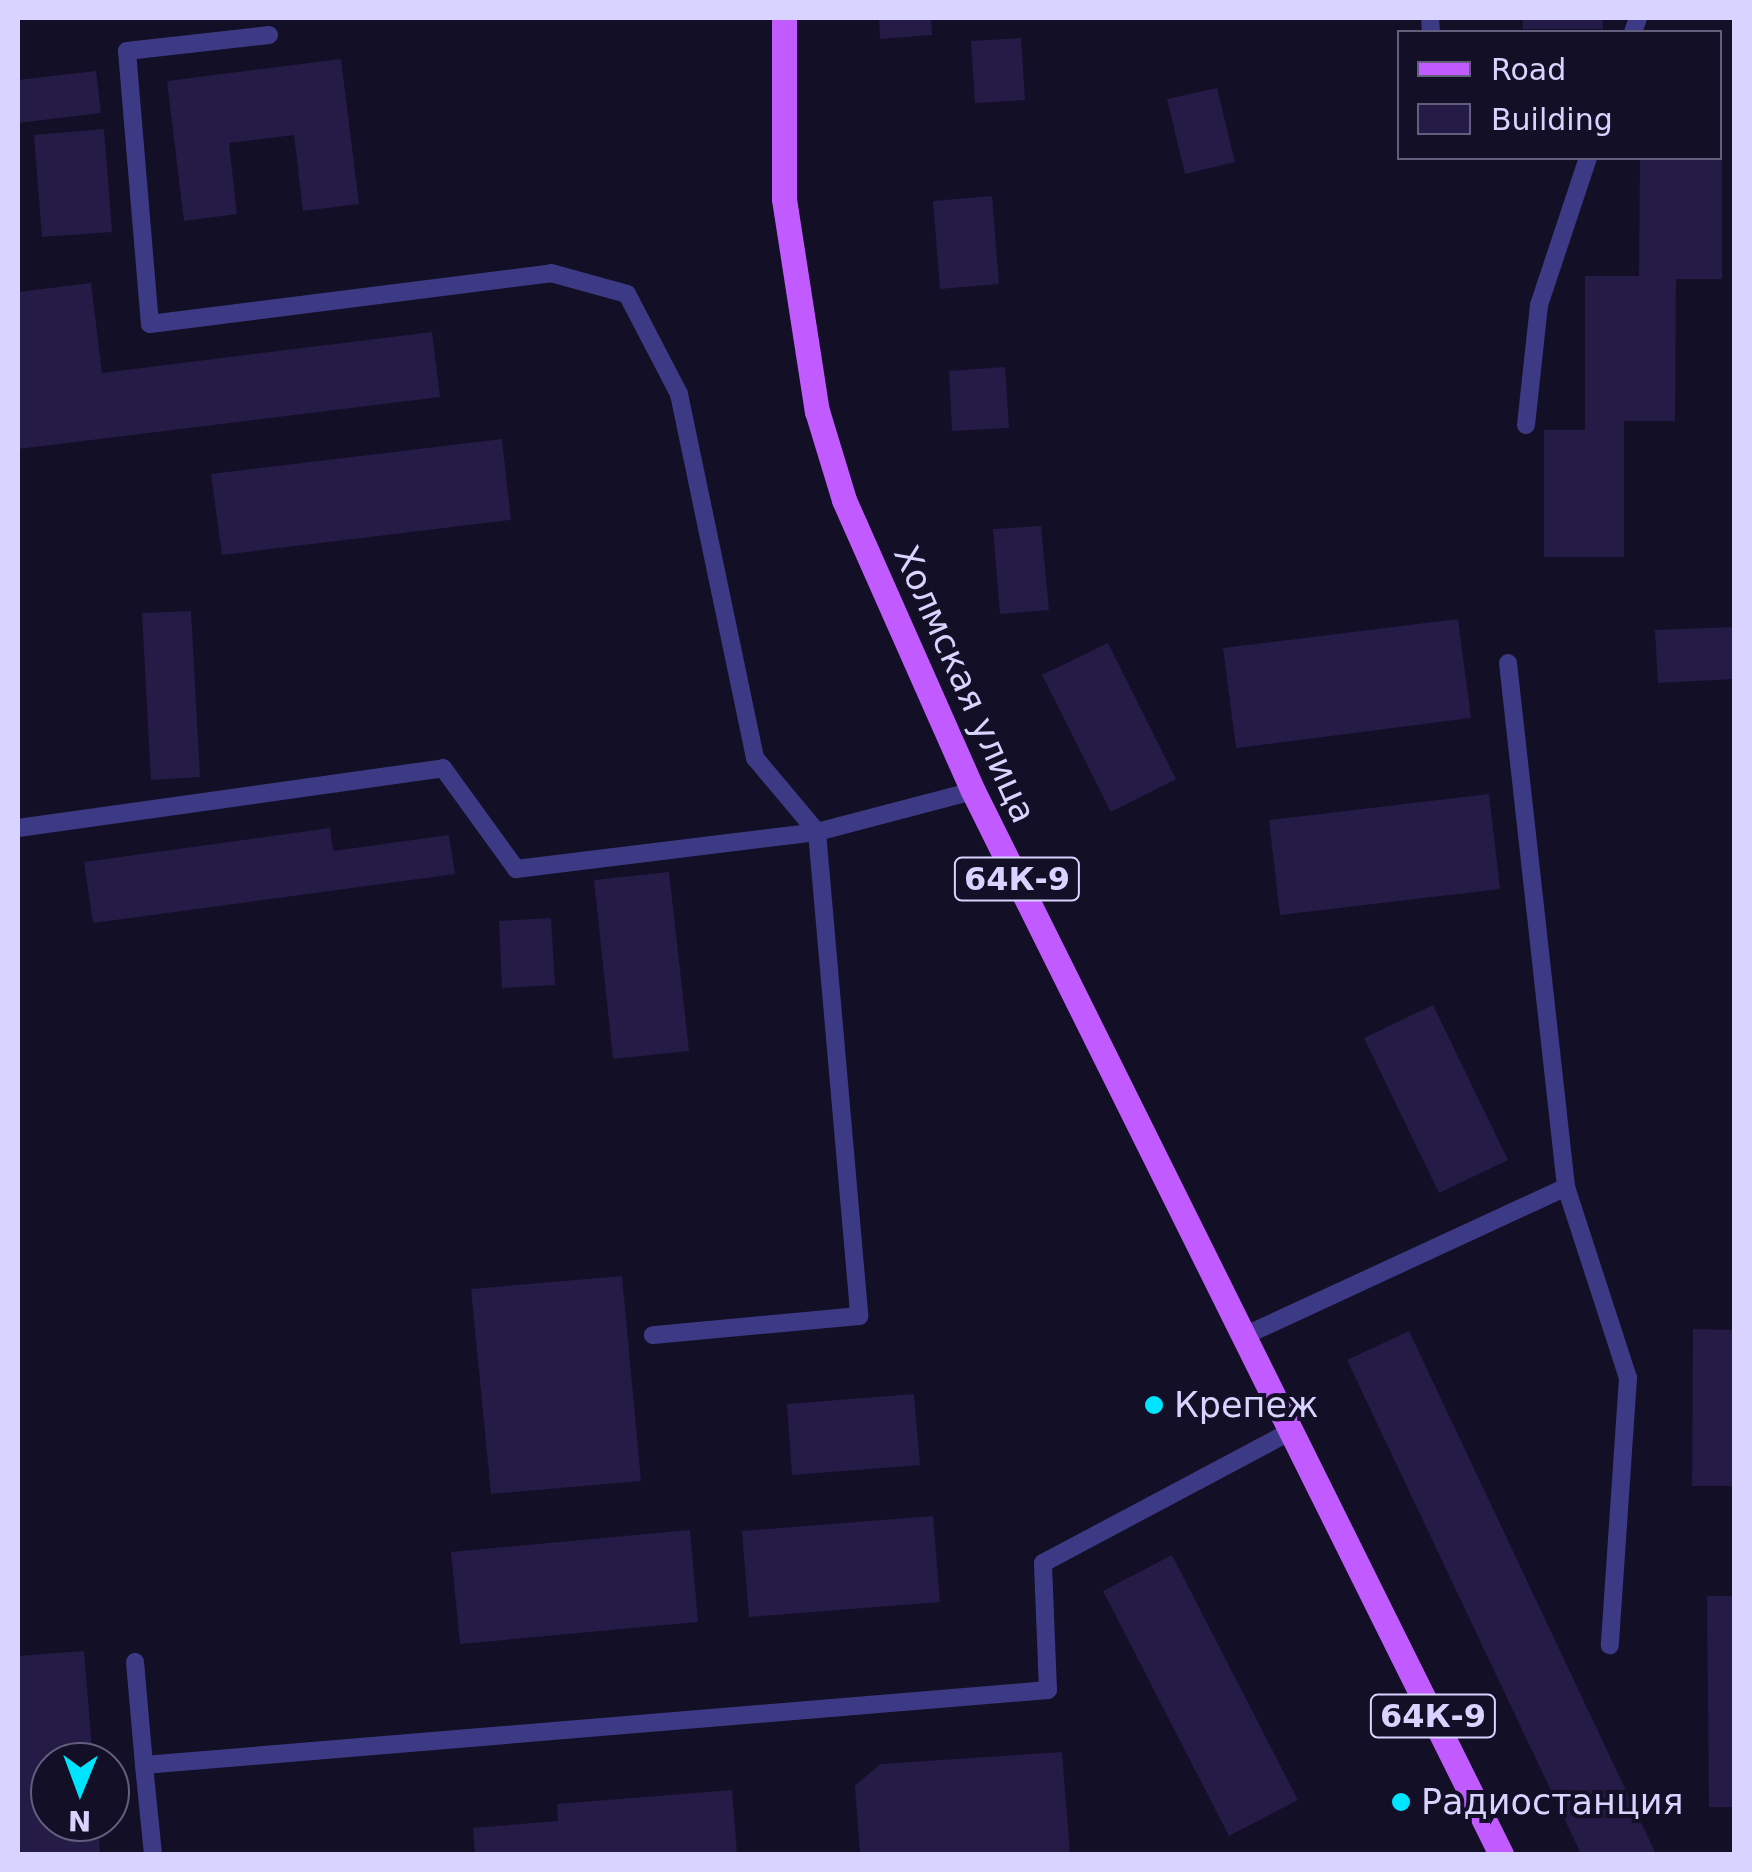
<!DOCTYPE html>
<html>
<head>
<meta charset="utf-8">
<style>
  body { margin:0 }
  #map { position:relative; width:1752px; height:1872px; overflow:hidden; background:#130f26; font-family:"DejaVu Sans",sans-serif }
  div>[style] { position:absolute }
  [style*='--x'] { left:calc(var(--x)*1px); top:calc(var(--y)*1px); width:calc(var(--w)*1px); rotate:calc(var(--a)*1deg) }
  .building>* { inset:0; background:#241b47 }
  .lane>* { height:18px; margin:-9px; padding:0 9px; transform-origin:9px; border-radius:9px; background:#3d3a85 }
  .primary>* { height:25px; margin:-12.5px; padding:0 12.5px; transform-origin:12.5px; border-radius:12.5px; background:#c25bff }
  .dots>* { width:28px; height:28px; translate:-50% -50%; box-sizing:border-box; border:5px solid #130f26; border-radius:50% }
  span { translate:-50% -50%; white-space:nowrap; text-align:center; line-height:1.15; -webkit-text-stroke:8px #130f26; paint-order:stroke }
  .shield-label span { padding:2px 8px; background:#130f26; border:2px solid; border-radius:8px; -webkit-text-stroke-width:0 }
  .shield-label { font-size:32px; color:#d9d4ff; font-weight:700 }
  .street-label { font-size:35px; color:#d9d4ff }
  .poi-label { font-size:35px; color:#d9d4ff }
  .left { translate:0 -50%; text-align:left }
  .frame { position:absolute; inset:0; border:20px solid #d9d4ff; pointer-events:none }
  .legend { position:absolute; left:1397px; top:30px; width:325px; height:130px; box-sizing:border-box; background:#130f26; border:2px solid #625e7d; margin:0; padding:12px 18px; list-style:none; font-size:30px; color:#d9d4ff }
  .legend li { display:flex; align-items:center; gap:20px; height:50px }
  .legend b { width:50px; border:2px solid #625e7d }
  .north { position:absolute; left:30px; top:1742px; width:100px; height:100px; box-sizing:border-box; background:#130f26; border:2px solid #625e7d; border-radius:50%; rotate:181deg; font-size:28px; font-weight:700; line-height:40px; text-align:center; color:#d9d4ff }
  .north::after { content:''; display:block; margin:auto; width:35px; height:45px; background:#00e5ff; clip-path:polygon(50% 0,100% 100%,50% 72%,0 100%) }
</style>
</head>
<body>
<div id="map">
  <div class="building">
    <div style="clip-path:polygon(879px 18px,931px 18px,932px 35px,880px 39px)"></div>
    <div style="clip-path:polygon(1523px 18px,1603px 18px,1603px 29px,1523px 29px)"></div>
    <div style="clip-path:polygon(1021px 38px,1025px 100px,975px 103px,971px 41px)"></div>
    <div style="clip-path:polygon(341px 59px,359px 204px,303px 211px,294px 135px,229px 143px,237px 214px,184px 221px,167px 81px)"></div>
    <div style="clip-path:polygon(96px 71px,101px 113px,18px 123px,18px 80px)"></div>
    <div style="clip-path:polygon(1217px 88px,1235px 162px,1185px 174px,1167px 99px)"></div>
    <div style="clip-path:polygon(104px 129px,112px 232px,42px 237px,34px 135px)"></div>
    <div style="clip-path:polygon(1640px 158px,1722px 158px,1722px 279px,1676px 279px,1675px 421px,1624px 421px,1624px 557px,1544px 557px,1544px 430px,1585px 430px,1585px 276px,1639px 276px)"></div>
    <div style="clip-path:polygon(992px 196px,999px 284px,940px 289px,933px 201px)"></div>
    <div style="clip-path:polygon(91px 283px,102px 373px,432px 332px,440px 397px,18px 449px,18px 292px)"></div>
    <div style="clip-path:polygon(1005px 367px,1009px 428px,952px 431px,949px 371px)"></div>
    <div style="clip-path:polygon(502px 439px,511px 520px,222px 555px,211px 474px)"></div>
    <div style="clip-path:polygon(1041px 526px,1049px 610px,1000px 614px,993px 529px)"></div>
    <div style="clip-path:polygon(191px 611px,200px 777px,151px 780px,142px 613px)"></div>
    <div style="clip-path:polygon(1458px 619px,1471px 718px,1236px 748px,1223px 648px)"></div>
    <div style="clip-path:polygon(1734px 627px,1734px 679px,1658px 683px,1655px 630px)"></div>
    <div style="clip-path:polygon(1108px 643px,1176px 779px,1111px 812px,1042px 675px)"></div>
    <div style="clip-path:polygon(1489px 794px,1500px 889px,1280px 915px,1269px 820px)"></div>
    <div style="clip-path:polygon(330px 828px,333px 851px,449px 835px,455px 874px,93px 923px,84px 862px)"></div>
    <div style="clip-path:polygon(669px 872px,689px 1051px,613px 1059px,594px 880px)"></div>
    <div style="clip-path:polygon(551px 918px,555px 985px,502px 988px,499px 921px)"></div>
    <div style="clip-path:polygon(1433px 1005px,1508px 1160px,1439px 1193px,1364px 1038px)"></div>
    <div style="clip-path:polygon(622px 1276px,641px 1481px,491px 1494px,471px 1289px)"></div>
    <div style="clip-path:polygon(1693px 1329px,1734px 1330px,1734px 1486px,1692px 1486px)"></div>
    <div style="clip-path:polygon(1409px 1331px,1656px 1854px,1581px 1854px,1347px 1360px)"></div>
    <div style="clip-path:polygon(914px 1394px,920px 1465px,792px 1475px,787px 1404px)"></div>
    <div style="clip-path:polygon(933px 1516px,940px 1602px,749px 1617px,742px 1531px)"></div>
    <div style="clip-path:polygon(690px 1530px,698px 1622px,460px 1644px,451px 1552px)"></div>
    <div style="clip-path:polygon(1172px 1555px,1298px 1800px,1229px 1836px,1103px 1591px)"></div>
    <div style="clip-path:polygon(1707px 1596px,1734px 1596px,1734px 1807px,1709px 1807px)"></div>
    <div style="clip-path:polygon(84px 1651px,93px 1762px,50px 1762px,50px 1822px,98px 1822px,100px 1854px,18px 1854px,18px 1656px)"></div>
    <div style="clip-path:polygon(1062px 1752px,1070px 1854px,860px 1854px,855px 1786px,880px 1764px)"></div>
    <div style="clip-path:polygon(732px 1790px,737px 1854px,475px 1854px,473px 1828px,558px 1821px,557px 1804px)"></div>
  </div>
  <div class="lane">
    <div style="--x:1430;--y:18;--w:14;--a:86"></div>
    <div style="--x:1633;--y:32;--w:15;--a:-70"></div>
    <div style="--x:269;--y:35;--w:143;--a:173.6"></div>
    <div style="--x:127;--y:51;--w:274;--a:85.2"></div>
    <div style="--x:150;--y:324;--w:404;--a:-7.2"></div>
    <div style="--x:551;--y:273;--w:79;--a:15.4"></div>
    <div style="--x:627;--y:294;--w:113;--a:62.5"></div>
    <div style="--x:679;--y:394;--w:372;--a:78.2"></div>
    <div style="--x:755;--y:758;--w:97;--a:50"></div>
    <div style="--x:817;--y:832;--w:161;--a:-14.7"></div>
    <div style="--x:1526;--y:425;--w:121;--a:-83.8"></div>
    <div style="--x:1539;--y:305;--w:155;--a:-71.6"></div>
    <div style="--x:1508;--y:663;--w:527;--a:83.68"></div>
    <div style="--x:1566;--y:1187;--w:201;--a:72"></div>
    <div style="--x:1628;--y:1378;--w:268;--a:93.9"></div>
    <div style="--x:18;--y:828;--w:429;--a:-8"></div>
    <div style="--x:443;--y:768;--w:125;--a:54.1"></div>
    <div style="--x:516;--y:869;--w:303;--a:-7"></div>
    <div style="--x:817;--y:832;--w:486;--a:85"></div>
    <div style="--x:859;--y:1316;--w:207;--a:174.7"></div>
    <div style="--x:1244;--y:1336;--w:355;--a:-24.8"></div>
    <div style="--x:135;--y:1662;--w:103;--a:85"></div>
    <div style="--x:153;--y:1854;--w:89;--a:-95.8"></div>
    <div style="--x:144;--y:1765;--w:907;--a:-4.74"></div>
    <div style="--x:1048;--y:1690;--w:127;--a:-92.3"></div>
    <div style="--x:1043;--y:1563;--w:281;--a:-28"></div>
  </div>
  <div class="primary">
    <div style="--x:784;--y:18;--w:181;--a:90"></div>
    <div style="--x:784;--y:199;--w:215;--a:81.2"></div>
    <div style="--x:817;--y:411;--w:93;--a:73.1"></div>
    <div style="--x:844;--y:500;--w:318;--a:66.1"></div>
    <div style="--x:973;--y:791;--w:1187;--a:63.59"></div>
  </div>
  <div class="dots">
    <div style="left:1154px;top:1405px;background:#00e5ff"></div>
    <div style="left:1401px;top:1802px;background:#00e5ff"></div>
  </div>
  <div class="shield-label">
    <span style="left:1017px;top:879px">64К-9</span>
    <span style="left:1433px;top:1716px">64К-9</span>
  </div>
  <div class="street-label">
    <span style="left:965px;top:684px;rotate:66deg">Холмская улица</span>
  </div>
  <div class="poi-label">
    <span class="left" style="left:1174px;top:1405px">Крепеж</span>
    <span class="left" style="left:1421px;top:1802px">Радиостанция</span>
  </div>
  <div class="frame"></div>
  <ul class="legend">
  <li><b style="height:12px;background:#c25bff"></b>Road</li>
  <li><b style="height:28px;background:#241b47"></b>Building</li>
  </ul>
  <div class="north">N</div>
</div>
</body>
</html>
